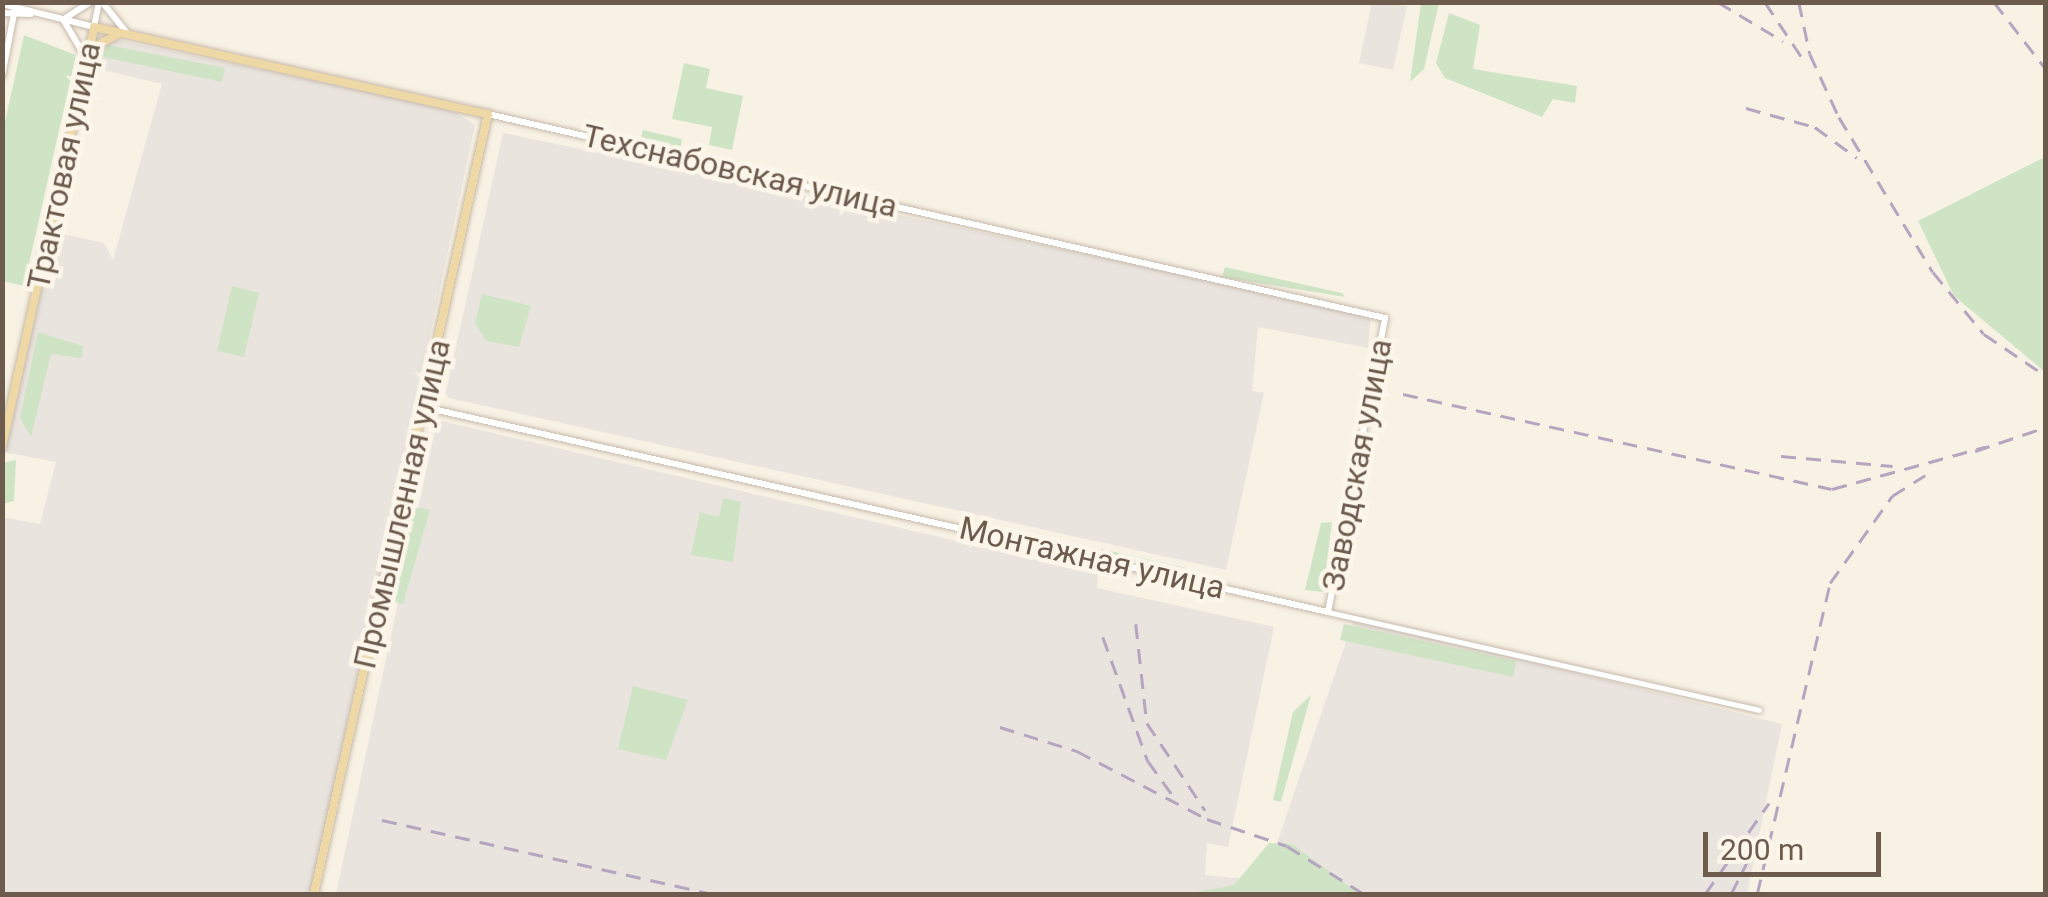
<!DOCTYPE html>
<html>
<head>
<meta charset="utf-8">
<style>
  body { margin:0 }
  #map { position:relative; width:2048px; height:897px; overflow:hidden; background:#f8f2e4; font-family:Roboto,sans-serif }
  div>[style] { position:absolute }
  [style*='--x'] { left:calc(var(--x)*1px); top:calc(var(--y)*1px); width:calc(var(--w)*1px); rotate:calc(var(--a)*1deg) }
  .industrial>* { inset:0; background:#e9e4de }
  .green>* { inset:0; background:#cfe4c5 }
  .roads { filter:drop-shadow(0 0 2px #c7baac) drop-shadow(0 0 2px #c7baac) }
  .minor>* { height:5px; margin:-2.5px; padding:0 2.5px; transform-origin:2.5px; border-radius:2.5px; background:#fff }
  .tertiary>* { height:6px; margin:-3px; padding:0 3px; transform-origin:3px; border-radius:3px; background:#fff }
  .secondary>* { height:6px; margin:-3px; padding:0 3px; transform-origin:3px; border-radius:3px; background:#fff }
  .primary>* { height:8px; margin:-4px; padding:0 4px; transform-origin:4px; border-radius:4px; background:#eed8a5 }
  .rail>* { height:2.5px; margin-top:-1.25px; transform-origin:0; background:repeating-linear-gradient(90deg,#b5a5c0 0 15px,transparent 0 25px) }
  span { translate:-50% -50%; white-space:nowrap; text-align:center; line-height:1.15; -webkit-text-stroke:9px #fcf6ea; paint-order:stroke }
  .street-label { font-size:32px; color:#6d5b4d }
  .frame { position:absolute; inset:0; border:5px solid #6d5b4d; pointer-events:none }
  .scale { position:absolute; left:1703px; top:832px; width:178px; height:45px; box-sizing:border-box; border:5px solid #6d5b4d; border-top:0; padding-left:12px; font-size:30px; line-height:35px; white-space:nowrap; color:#6d5b4d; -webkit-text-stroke:8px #fcf6ea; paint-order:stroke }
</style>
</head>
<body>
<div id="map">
  <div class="industrial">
    <div style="clip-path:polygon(1372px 2px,1407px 6px,1393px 70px,1359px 63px)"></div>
    <div style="clip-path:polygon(109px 38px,451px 109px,475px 125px,311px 894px,3px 894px,2px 517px,40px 524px,56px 462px,4px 452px,54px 232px,104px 243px,113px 260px,162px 84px,90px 67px)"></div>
    <div style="clip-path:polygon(503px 133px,1371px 313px,1368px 348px,1258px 327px,1252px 391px,1264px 393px,1226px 570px,445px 397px)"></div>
    <div style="clip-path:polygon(437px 420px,1098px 574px,1097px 588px,1274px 627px,1228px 847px,1207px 843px,1205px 875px,1264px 881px,1354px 618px,1782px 724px,1747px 894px,336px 894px)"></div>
  </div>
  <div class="green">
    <div style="clip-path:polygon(1421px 3px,1439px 3px,1424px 69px,1410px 82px)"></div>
    <div style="clip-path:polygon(1449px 13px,1480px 25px,1473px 69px,1577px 86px,1575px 103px,1553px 99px,1542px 117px,1445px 78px,1436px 63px)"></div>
    <div style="clip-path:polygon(24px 35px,76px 55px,24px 286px,2px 281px,3px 131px)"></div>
    <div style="clip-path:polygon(108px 45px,225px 68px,222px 82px,98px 56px)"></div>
    <div style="clip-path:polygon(684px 63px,710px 69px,706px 88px,743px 96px,732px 150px,709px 145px,712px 127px,672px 119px)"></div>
    <div style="clip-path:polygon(643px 130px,682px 139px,679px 155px,639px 145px)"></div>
    <div style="clip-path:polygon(2045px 157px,2045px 372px,1954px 296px,1918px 221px)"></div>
    <div style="clip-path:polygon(1225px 267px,1342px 293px,1345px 297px,1222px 277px)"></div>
    <div style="clip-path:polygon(232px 286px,259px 293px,244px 357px,217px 351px)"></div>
    <div style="clip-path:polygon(482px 294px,531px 306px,519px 347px,486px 341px,475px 323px)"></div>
    <div style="clip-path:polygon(38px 332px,83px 346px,82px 358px,51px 354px,31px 437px,20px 418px)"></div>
    <div style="clip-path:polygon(16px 460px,14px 501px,3px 504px,3px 463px)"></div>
    <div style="clip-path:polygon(723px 498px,741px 502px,733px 562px,691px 555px,700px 512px,719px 517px)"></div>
    <div style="clip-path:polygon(408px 506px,430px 510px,403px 604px,388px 601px)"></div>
    <div style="clip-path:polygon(1332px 522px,1323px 592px,1305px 590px,1321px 523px)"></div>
    <div style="clip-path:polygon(1079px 544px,1187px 568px,1173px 572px)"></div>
    <div style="clip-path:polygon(1344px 624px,1516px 661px,1513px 677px,1340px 640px)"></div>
    <div style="clip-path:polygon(633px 686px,688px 700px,666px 760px,618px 749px)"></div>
    <div style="clip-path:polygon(1311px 695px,1281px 802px,1273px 800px,1293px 712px)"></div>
    <div style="clip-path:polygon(1269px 843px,1292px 844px,1360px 894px,1185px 894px,1234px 885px)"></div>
  </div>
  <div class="roads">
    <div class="minor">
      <div style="--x:1328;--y:612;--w:442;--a:12.8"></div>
    </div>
    <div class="tertiary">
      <div style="--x:424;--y:407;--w:927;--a:12.78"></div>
      <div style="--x:1328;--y:612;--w:299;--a:-79"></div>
      <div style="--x:1385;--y:318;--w:920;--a:-167.19"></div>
    </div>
    <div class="secondary">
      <div style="--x:102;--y:2;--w:38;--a:51"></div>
      <div style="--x:2;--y:4;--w:95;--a:14"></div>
      <div style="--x:94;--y:27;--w:25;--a:-79"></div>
      <div style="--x:2;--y:13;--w:29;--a:2"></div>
      <div style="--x:64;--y:19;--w:31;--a:-33"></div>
      <div style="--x:64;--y:21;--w:43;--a:59.3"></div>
      <div style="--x:2;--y:76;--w:74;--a:-79.1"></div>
    </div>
    <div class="primary">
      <div style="--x:92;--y:48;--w:30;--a:-28"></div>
      <div style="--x:2;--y:447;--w:430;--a:-77.6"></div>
      <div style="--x:94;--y:27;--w:403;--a:12.5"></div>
      <div style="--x:488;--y:114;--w:799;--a:102.58"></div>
    </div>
  </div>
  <div class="rail">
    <div style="--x:1718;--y:2;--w:76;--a:31"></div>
    <div style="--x:1765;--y:2;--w:72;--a:56.3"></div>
    <div style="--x:1799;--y:2;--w:53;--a:78.1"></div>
    <div style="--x:1810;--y:54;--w:69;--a:65.3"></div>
    <div style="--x:1839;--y:117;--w:181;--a:58.8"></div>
    <div style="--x:1933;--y:272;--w:80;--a:50.6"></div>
    <div style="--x:1984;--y:334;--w:75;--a:34.1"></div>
    <div style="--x:1994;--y:2;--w:85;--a:52.2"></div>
    <div style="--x:1746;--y:108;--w:72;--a:15.4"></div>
    <div style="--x:1815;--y:127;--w:52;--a:36.4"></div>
    <div style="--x:1403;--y:394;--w:439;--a:12.5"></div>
    <div style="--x:1832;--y:489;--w:159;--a:-15.4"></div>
    <div style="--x:1975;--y:451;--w:75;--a:-18.7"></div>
    <div style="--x:1781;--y:456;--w:112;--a:5.1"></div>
    <div style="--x:1136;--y:624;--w:100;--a:83.7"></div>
    <div style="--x:1147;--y:723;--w:105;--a:56.3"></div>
    <div style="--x:1103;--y:637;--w:132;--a:70.1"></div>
    <div style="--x:1148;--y:761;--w:44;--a:54.2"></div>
    <div style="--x:1000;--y:727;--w:81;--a:17.3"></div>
    <div style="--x:1077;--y:751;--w:147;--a:27.6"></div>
    <div style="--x:1207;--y:819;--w:84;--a:18.6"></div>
    <div style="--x:1287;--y:846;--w:91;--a:31.9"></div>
    <div style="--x:382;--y:820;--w:339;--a:12.6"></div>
    <div style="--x:1705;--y:894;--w:111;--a:-54.9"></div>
    <div style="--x:1731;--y:894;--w:45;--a:-63.4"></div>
    <div style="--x:1757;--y:894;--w:319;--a:-76.8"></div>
    <div style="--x:1830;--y:583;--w:107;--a:-54.5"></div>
    <div style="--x:1892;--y:496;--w:39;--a:-32"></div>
  </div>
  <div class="street-label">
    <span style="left:64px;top:166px;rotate:-78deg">Трактовая улица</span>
    <span style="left:740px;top:171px;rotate:13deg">Техснабовская улица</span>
    <span style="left:1357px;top:465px;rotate:-79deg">Заводская улица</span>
    <span style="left:402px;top:504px;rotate:-77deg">Промышленная улица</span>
    <span style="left:1092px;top:558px;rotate:13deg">Монтажная улица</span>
  </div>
  <div class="frame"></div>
  <div class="scale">200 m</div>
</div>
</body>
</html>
